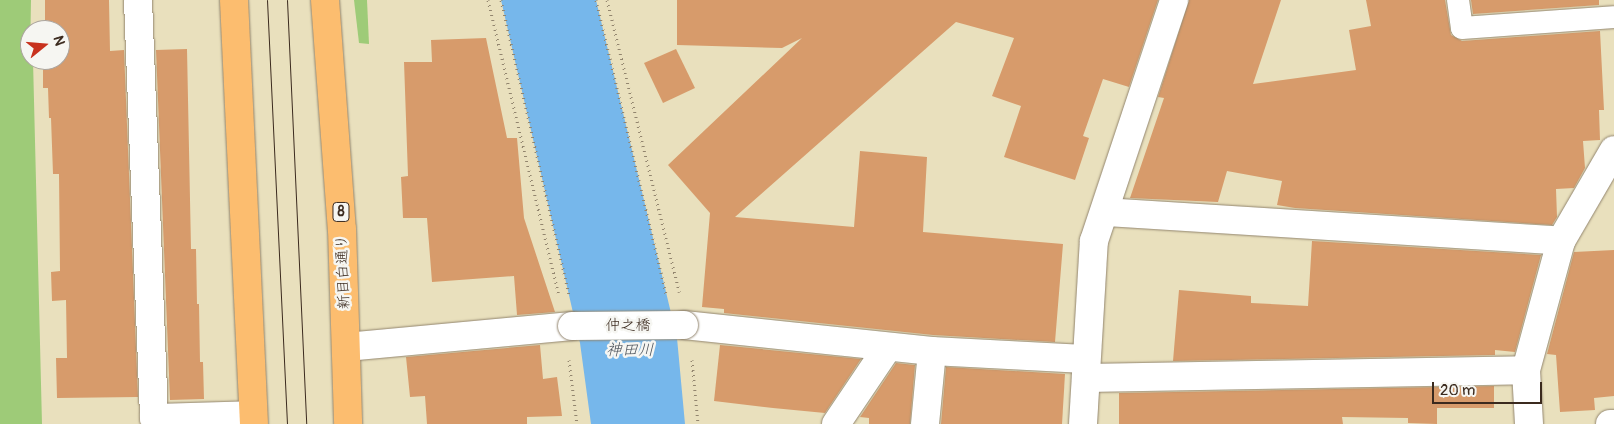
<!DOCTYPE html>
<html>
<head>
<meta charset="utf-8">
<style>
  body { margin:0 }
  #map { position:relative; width:1614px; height:424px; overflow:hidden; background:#e9e0bd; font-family:Pangolin,"Klee One",sans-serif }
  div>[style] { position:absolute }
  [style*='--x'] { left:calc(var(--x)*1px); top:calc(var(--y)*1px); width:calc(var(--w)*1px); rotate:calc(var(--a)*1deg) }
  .green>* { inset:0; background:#9ecb78 }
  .water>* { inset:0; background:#76b7eb }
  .building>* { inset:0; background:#d79b6b }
  .path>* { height:3px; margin-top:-1.5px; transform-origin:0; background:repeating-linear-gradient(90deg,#92856e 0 1px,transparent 0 5px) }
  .roads { filter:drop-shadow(0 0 1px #92856e) drop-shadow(0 0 1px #92856e) }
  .lane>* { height:22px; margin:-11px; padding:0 11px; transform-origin:11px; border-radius:11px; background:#fff }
  .street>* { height:28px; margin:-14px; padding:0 14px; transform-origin:14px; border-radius:14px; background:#fff }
  .primary>* { height:28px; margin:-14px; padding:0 14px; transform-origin:14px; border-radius:14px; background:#fcbd6f }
  .tram>* { height:1px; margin:-0.5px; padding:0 0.5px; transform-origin:0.5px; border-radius:0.5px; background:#3b2a1e }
  .bridges { filter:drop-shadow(0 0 1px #92856e) drop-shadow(0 0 1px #92856e) }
  .street-bridge>* { height:28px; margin:-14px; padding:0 14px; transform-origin:14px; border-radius:14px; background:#fff }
  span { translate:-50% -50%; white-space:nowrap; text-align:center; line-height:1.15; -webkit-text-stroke:5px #f6f6f2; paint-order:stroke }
  .shield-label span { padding:1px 4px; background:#f6f6f2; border:1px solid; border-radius:4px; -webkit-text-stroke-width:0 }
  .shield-label { font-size:14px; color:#3b2a1e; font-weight:700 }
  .street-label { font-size:15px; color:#3b2a1e }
  .water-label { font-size:16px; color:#4d545c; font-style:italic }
  .north { position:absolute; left:20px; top:20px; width:50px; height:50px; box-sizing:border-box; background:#f6f6f2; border:1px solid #aba49d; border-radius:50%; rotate:73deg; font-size:14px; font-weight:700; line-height:20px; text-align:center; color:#3b2a1e }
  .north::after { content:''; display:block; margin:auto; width:18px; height:22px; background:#c8321e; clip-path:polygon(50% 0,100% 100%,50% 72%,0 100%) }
  .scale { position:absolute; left:1432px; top:382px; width:110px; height:22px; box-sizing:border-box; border:2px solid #3b2a1e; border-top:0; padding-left:6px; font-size:15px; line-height:18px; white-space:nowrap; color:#3b2a1e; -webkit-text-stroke:4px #f6f6f2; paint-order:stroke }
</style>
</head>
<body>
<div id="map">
  <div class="green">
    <div style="clip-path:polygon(0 0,31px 0,30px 60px,33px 60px,42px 424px,0 424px)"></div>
    <div style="clip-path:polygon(354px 0,367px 0,369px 44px,359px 43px)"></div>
  </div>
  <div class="water">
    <div style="clip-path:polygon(501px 0,596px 0,677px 338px,685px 424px,591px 424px,580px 343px)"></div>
  </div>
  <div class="building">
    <div style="clip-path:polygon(45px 0,109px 0,110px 51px,124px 50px,138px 397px,57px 398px,56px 358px,67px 358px,66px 300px,52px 301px,51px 272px,60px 271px,59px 174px,53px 174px,51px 118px,49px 118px,48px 88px,43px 88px,43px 60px,60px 60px,60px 30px,45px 30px)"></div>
    <div style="clip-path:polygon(677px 0,1158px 0,1129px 87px,1103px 79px,1083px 136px,1089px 138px,1075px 180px,1004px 157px,1021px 106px,992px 96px,1014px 38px,956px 22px,735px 217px,854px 227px,860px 151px,927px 157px,923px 232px,1063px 244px,1055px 342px,933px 335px,724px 313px,724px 309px,702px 307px,710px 213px,668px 165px,802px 38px,782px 48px,677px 45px)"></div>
    <div style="clip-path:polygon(1189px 0,1281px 0,1253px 84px,1356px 70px,1349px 30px,1371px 26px,1366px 0,1445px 0,1451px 35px,1462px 41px,1600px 31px,1604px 110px,1599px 110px,1600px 140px,1583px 141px,1585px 168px,1574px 188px,1556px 189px,1557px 217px,1552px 225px,1295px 208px,1277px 205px,1282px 181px,1227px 171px,1218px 202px,1130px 198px,1164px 98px,1158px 97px)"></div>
    <div style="clip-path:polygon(1471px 0,1599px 0,1599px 5px,1473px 14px)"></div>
    <div style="clip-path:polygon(486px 38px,507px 138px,517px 138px,524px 218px,555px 312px,517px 315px,514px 276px,432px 282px,427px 218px,403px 218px,401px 177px,408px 176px,404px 62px,432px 62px,431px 40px)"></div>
    <div style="clip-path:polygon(187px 49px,191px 249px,196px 249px,197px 304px,199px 304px,200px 362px,203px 362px,204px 399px,170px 400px,156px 50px)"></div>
    <div style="clip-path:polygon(676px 49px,695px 88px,663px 103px,644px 63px)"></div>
    <div style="clip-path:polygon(1312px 241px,1541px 255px,1515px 352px,1495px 350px,1495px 355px,1173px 361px,1179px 290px,1251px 296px,1251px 303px,1308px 306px)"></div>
    <div style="clip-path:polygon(1614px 250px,1614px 396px,1594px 398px,1595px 410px,1560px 412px,1556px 355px,1547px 354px,1574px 252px)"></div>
    <div style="clip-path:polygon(540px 345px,543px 379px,557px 377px,562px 416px,527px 417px,527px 424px,427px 424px,425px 396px,410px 397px,406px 357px)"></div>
    <div style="clip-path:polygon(720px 345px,861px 359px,825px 413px,773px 408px,714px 401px)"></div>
    <div style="clip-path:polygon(896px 363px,915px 365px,910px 424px,869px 424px,869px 418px,860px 417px)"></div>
    <div style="clip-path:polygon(946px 367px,1065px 374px,1062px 424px,941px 424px)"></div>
    <div style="clip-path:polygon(1494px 386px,1494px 408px,1437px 408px,1437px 424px,1408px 423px,1408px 418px,1342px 417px,1343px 424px,1119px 424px,1119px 393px)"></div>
  </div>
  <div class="path">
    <div style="--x:488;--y:0;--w:303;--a:76.5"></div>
    <div style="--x:501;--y:0;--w:302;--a:77"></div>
    <div style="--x:596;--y:0;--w:302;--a:76.6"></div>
    <div style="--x:607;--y:0;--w:301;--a:76.1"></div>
    <div style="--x:569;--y:360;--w:64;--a:82.9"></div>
    <div style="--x:692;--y:360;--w:64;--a:84.6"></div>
  </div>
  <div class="roads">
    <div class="lane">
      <div style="--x:1458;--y:0;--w:28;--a:82"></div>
      <div style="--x:1462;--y:28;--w:152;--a:-4.1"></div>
    </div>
    <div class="street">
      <div style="--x:138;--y:0;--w:418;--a:87.8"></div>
      <div style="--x:154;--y:418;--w:99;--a:-1.7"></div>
      <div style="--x:1105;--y:212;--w:457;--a:3.6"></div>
      <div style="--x:684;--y:325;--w:249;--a:6"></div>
      <div style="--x:932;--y:351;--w:153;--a:3"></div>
      <div style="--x:346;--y:347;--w:227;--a:-5.3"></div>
      <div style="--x:1086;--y:378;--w:440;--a:-1"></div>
      <div style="--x:836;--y:424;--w:93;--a:-56"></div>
      <div style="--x:925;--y:424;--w:73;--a:-84.5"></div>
      <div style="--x:1083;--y:424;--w:183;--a:-86.6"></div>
      <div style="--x:1094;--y:241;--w:254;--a:-71.6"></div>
      <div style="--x:1529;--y:424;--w:54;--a:-93.2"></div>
      <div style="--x:1526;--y:370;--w:134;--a:-74.8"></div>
      <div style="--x:1561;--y:241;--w:105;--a:-59.8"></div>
      <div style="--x:1610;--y:424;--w:4;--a:0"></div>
    </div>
    <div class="primary">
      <div style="--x:234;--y:0;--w:424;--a:87.3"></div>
      <div style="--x:325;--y:0;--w:230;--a:85.8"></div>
      <div style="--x:342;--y:229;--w:195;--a:88.2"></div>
    </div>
  </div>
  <div class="tram">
    <div style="--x:267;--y:0;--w:424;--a:87.3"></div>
    <div style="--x:287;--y:0;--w:424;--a:87.4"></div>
  </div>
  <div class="bridges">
    <div class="street-bridge">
      <div style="--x:572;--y:326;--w:112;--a:-0.5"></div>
    </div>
  </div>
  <div class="shield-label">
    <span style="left:341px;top:212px">8</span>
  </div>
  <div class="street-label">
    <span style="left:343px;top:272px;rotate:-92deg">新目白通り</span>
    <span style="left:628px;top:326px">仲之橋</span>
  </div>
  <div class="water-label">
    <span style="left:630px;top:350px">神田川</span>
  </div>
  <div class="north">N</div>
  <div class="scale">20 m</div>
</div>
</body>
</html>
